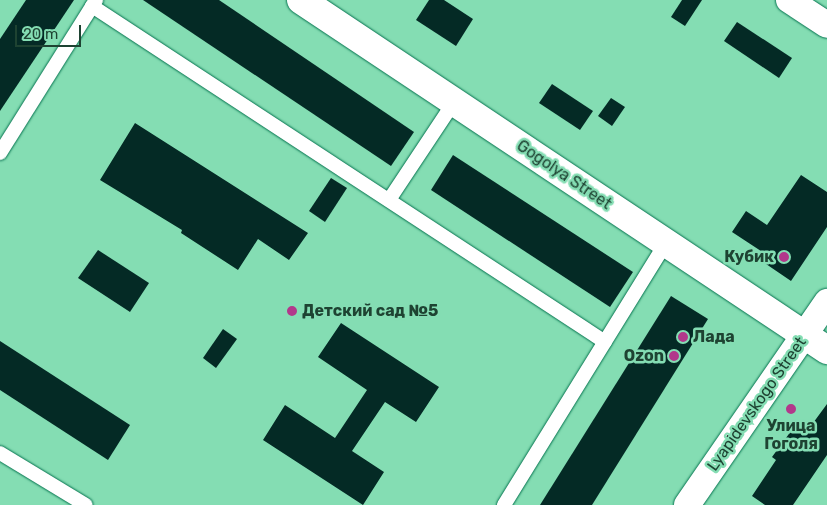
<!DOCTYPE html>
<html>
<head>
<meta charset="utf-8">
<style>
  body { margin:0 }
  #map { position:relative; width:827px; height:505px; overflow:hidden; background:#84ddb3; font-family:Rubik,sans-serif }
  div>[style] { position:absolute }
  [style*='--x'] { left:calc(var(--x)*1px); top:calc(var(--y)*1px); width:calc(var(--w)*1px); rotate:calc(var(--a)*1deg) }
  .building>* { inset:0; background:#042a25 }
  .roads { filter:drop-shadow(0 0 1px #05734f) drop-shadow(0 0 1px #05734f) }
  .lane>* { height:14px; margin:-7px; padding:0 7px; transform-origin:7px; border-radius:7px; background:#fff }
  .street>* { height:26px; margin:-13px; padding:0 13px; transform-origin:13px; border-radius:13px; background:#fff }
  .secondary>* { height:28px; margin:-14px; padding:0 14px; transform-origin:14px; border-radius:14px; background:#fff }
  .dots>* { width:14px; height:14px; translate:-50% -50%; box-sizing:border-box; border:2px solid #84ddb3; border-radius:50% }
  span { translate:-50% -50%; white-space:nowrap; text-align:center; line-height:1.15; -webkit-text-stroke:5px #84ddb3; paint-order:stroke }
  .street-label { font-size:16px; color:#1e4332 }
  .poi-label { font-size:16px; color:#1e4332; font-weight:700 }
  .right { translate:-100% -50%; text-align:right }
  .left { translate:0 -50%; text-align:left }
  .scale { position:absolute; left:15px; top:25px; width:66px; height:22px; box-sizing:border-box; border:2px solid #1e4332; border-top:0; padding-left:6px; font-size:15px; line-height:18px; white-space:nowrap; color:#1e4332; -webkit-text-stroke:4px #84ddb3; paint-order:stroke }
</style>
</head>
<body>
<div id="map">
  <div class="building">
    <div style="clip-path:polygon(26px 0,74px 0,0 111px,0 39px)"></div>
    <div style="clip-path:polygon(143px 0,219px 0,414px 132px,391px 166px)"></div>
    <div style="clip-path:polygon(429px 0,444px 0,473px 19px,456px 46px,416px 20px)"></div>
    <div style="clip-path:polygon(682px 0,702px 0,685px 26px,671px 17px)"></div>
    <div style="clip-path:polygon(737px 22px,792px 58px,779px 78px,724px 41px)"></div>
    <div style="clip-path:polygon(552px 84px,593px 111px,580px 130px,539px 103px)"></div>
    <div style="clip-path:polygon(611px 98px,625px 107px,612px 126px,598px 116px)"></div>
    <div style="clip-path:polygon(135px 123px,308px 233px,289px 260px,258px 239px,238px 270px,181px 233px,182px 230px,100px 180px)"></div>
    <div style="clip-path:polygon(453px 155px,633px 272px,610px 307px,431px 190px)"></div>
    <div style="clip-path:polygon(801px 175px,827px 192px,827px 227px,791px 281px,760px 260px,764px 253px,732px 232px,746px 211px,767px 225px)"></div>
    <div style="clip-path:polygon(331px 178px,347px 188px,325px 222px,309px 211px)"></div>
    <div style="clip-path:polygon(98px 250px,149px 283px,130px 312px,78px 278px)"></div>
    <div style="clip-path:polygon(671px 296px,708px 319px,592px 505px,540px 505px)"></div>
    <div style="clip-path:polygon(341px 323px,439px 387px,416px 422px,385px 402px,352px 451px,384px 472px,363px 505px,263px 440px,285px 405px,335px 438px,367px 390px,318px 357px)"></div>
    <div style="clip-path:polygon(223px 329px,237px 339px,216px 368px,203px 358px)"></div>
    <div style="clip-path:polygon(0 341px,130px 425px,108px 460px,0 390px)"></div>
    <div style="clip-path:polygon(827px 404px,827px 455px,793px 505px,765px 505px,752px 496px,776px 460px,772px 457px,794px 427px,805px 434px)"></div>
  </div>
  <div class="roads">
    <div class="lane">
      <div style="--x:92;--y:6;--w:613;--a:33.22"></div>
      <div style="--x:0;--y:153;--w:181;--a:-57.9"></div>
      <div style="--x:389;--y:200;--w:118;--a:-56.4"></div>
      <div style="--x:0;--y:453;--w:100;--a:31.2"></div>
      <div style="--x:504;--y:505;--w:308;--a:-58.3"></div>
    </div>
    <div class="street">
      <div style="--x:789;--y:0;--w:45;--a:33.3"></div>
      <div style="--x:687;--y:505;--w:247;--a:-55.4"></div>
    </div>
    <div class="secondary">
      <div style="--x:301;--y:0;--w:632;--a:33.64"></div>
    </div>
  </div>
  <div class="dots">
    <div style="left:784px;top:257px;background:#b2388b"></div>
    <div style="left:292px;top:311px;background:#b2388b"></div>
    <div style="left:683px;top:337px;background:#b2388b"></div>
    <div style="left:674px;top:356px;background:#b2388b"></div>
    <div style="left:791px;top:409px;background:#b2388b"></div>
  </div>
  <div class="street-label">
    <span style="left:564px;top:175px;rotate:34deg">Gogolya Street</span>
    <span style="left:757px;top:404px;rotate:-55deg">Lyapidevskogo Street</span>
  </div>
  <div class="poi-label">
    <span class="right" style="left:774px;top:257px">Кубик</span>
    <span class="left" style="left:302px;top:311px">Детский сад №5</span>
    <span class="left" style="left:693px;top:337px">Лада</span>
    <span class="right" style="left:664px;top:356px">Ozon</span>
    <span style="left:791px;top:435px">Улица<br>Гоголя</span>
  </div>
  <div class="scale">20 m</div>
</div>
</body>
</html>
